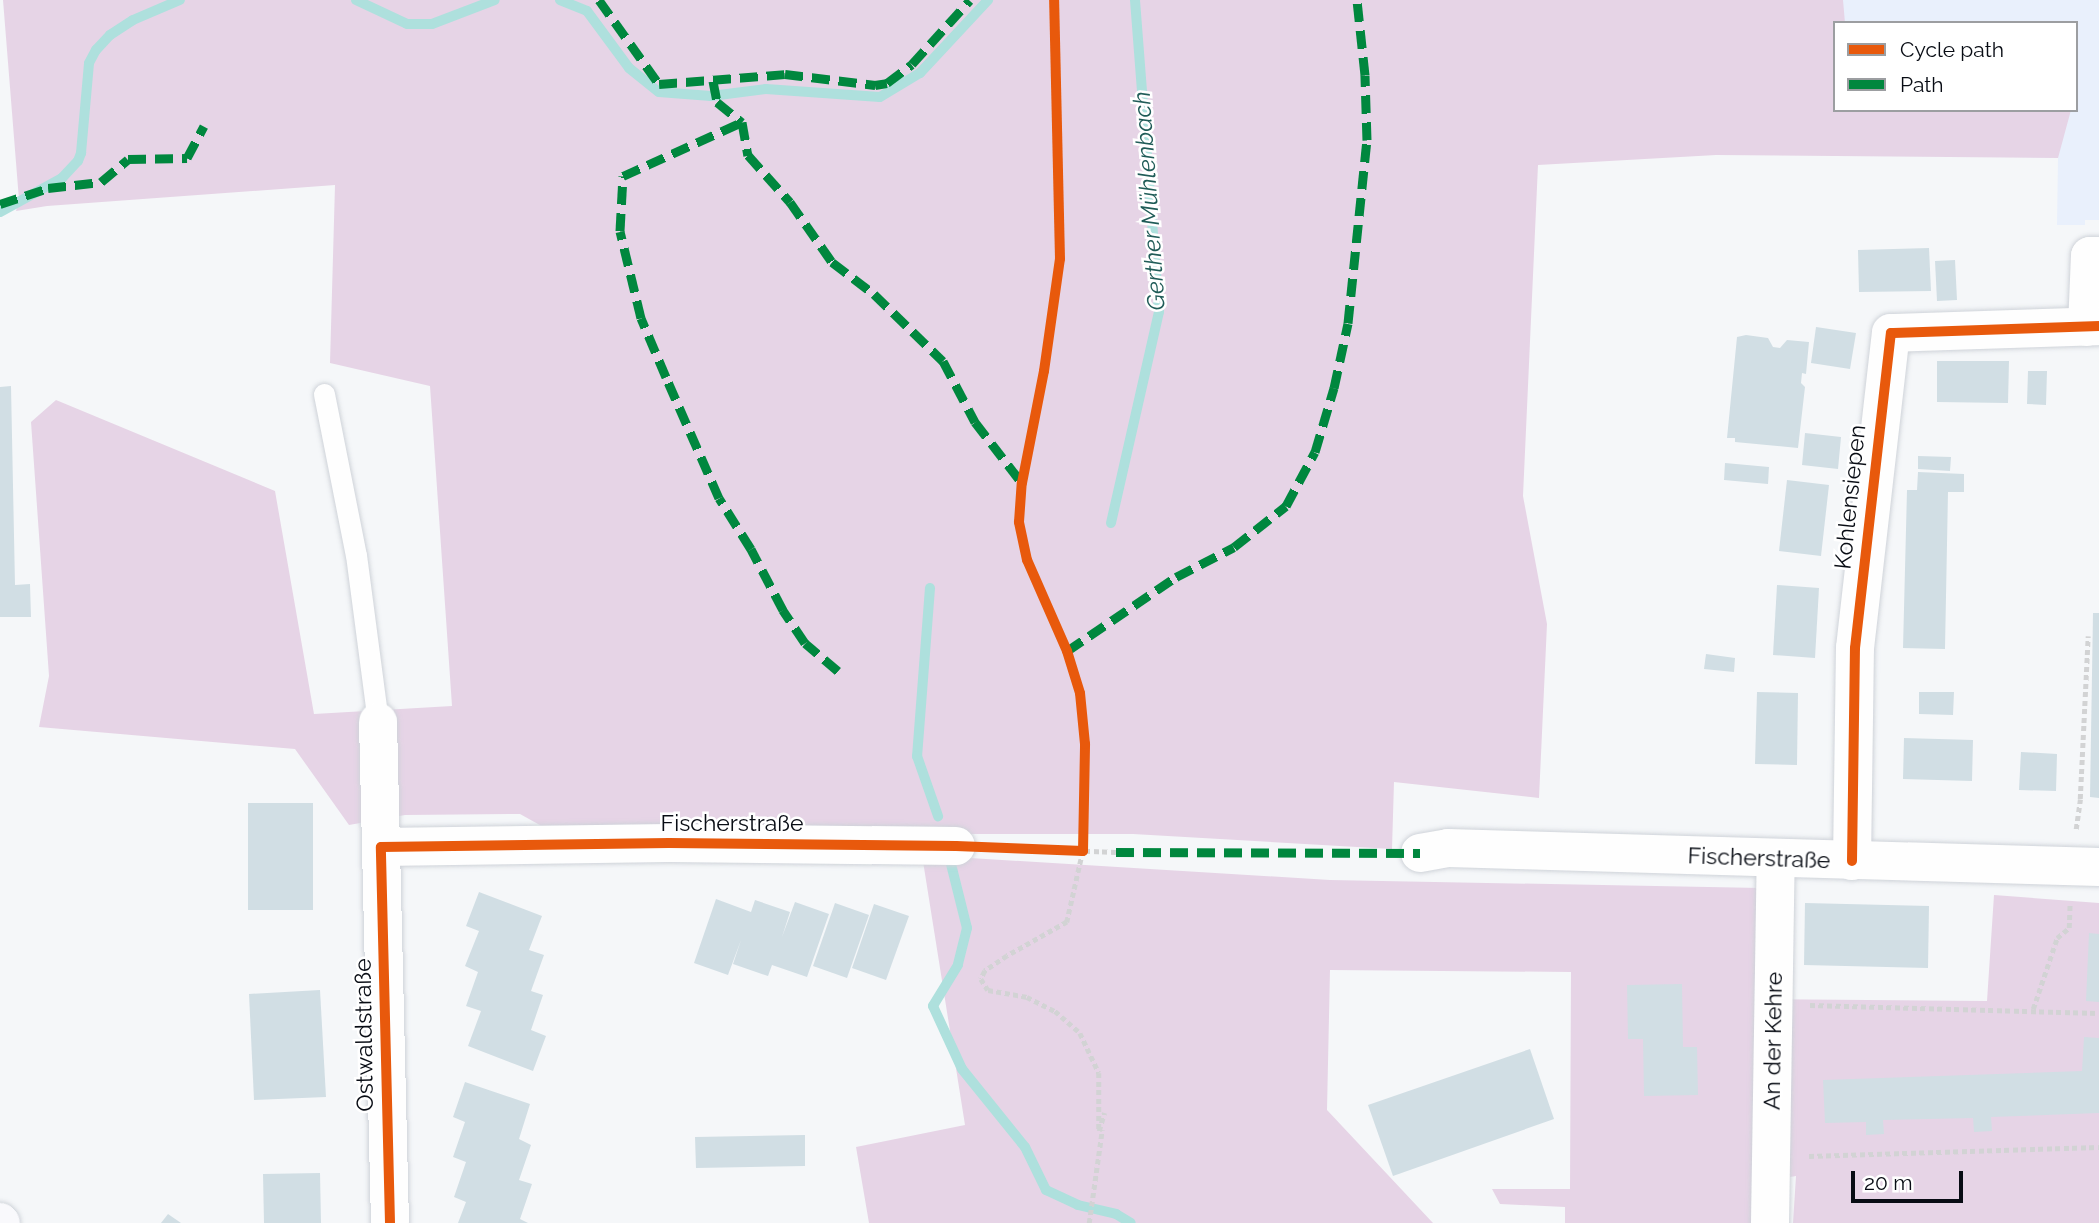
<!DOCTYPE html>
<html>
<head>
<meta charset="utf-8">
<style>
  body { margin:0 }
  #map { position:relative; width:2099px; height:1223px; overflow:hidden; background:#f5f7f9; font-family:Raleway,sans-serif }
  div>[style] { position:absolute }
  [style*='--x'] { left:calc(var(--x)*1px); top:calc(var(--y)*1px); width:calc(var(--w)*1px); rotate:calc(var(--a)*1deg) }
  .built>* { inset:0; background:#e9f0fc }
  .green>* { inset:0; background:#e6d4e6 }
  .stream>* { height:10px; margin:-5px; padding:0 5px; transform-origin:5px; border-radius:5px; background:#aee0dd }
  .building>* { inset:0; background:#d1dee4 }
  .path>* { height:4.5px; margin-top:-2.25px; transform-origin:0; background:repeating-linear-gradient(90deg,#d2d3d4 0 5px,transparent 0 8.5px) }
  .roads { filter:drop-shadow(0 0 2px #cfd3d9) drop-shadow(0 0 2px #cfd3d9) }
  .lane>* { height:21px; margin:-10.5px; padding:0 10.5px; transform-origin:10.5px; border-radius:10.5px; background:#fefefe }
  .street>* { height:38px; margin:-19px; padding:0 19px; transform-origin:19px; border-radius:19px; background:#fefefe }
  .secondary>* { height:38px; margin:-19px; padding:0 19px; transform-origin:19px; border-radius:19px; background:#f9f9fc }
  .quiet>* { height:9px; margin-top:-4.5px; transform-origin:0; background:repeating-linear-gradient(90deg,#00873e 0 18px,transparent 0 27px) }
  .cycleway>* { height:10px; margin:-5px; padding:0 5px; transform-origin:5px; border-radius:5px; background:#e8590c }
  span { translate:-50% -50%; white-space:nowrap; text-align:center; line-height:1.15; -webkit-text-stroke:5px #fff; paint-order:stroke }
  .street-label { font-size:23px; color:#080c14 }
  .water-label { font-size:24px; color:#205c58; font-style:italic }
  .legend { position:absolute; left:1833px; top:21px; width:245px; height:91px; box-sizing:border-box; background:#fff; border:2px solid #9c9ea1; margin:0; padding:9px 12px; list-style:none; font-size:21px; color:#080c14 }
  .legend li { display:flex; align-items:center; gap:14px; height:35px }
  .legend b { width:35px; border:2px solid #9c9ea1 }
  .scale { position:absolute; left:1851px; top:1171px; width:112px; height:32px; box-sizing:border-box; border:4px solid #080c14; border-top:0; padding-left:9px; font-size:21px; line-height:24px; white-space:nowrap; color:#080c14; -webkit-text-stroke:5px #fff; paint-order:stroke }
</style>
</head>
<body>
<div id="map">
  <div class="built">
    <div style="clip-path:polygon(evenodd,1710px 0,2099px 0,2099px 220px,2085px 220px,2085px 225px,2057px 225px,2058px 158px,1713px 150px,1710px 0,1835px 23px,2076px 23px,2076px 110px,1835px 110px,1835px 23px)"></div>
  </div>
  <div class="green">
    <div style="clip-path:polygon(3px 0,1843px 0,1845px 23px,1835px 23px,1835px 110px,2071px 110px,2058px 158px,1716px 155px,1538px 165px,1523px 496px,1547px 624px,1539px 798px,1394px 782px,1392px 849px,1133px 834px,556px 834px,520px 814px,405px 815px,349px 825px,295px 749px,39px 727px,49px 676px,31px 422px,56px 400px,275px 491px,314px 714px,452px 706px,430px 386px,330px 363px,335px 185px,47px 206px,16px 211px,19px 200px)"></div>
    <div style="clip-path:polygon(922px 855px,1330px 880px,1761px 888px,1755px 999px,1987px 1001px,1994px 895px,2099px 903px,2099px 1223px,1793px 1223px,1796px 1176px,1752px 1184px,1751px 1223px,1565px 1223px,1565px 1207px,1500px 1204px,1492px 1189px,1570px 1189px,1571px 972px,1330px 970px,1327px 1110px,1433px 1223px,869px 1223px,856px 1147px,965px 1125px)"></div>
  </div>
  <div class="stream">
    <div style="--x:356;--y:0;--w:56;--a:25.2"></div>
    <div style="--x:407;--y:24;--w:25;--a:0"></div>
    <div style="--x:432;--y:24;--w:67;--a:-20.9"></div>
    <div style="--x:560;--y:0;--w:29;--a:22"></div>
    <div style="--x:587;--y:11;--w:71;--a:53.6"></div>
    <div style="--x:629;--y:68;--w:38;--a:39"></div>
    <div style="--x:659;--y:92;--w:52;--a:4.4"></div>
    <div style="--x:711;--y:96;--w:55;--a:-7.3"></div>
    <div style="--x:766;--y:89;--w:114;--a:4"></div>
    <div style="--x:880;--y:97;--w:47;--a:-31"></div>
    <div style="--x:920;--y:73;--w:100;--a:-47"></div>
    <div style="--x:0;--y:212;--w:71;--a:-28.7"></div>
    <div style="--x:62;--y:178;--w:23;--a:-47"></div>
    <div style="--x:78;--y:161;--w:9;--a:-69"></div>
    <div style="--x:81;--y:153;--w:90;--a:-84.9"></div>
    <div style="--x:89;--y:63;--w:15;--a:-62"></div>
    <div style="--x:96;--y:50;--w:21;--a:-47"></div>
    <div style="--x:110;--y:35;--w:27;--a:-33"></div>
    <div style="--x:133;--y:20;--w:51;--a:-23.1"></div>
    <div style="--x:1111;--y:523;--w:216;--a:-77.2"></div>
    <div style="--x:1159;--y:312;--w:313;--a:-94.4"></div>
    <div style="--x:930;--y:588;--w:169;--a:94.4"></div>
    <div style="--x:917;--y:756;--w:64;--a:70.7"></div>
    <div style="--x:951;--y:864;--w:66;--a:76"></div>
    <div style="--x:967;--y:928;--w:38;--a:104"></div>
    <div style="--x:958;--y:965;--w:48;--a:121.4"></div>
    <div style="--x:933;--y:1006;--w:69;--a:65.3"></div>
    <div style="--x:962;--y:1069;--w:100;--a:51.1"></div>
    <div style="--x:1025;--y:1147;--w:48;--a:64"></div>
    <div style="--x:1046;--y:1190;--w:35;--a:25"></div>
    <div style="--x:1078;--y:1205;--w:39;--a:13"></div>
    <div style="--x:1116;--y:1214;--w:17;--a:31"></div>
  </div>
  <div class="building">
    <div style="clip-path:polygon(1929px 248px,1931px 291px,1859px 292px,1858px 250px)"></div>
    <div style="clip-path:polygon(1955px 260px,1957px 300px,1937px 301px,1935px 261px)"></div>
    <div style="clip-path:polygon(1816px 327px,1856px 333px,1850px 369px,1811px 363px)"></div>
    <div style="clip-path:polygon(1746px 335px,1768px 338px,1773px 347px,1780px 348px,1787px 340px,1809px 342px,1806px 374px,1802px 373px,1801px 383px,1805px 387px,1798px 448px,1735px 442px,1735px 438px,1727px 438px,1737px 337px)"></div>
    <div style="clip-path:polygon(1937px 361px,2009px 361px,2008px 403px,1937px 402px)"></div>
    <div style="clip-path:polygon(2028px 371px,2047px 371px,2046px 405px,2027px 404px)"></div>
    <div style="clip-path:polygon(11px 386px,15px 585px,30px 584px,31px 617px,0 617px,0 387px)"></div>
    <div style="clip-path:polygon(1805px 433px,1841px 437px,1838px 469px,1802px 465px)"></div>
    <div style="clip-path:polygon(1918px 456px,1951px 457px,1950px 471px,1918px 469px)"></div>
    <div style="clip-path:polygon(1725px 463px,1769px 467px,1768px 484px,1724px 480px)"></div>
    <div style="clip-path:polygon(1918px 472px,1964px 474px,1964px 492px,1948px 492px,1945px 649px,1903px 648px,1907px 490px,1917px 490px)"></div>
    <div style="clip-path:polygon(1787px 480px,1829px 485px,1821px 556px,1779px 551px)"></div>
    <div style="clip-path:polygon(1777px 585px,1819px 588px,1815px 658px,1773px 655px)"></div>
    <div style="clip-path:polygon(2093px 613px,2099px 613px,2099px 798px,2090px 797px)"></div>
    <div style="clip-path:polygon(1706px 654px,1735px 658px,1734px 672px,1704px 669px)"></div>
    <div style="clip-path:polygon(1757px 692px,1798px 693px,1797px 765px,1755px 764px)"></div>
    <div style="clip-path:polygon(1919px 692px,1954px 692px,1953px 715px,1919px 714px)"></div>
    <div style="clip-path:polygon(1904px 738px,1973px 740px,1972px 781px,1903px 779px)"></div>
    <div style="clip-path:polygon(2021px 752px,2057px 754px,2056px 791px,2019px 790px)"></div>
    <div style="clip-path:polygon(248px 803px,313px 803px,313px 910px,248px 910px)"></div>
    <div style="clip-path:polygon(479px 892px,542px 916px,529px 950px,544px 955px,531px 991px,543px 995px,531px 1030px,546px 1036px,533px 1071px,468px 1046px,481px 1011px,466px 1006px,478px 972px,465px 966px,479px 931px,466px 926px)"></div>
    <div style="clip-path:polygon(716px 899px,751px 912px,755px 900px,790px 912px,782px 937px,795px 902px,829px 914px,807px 977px,772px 965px,768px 976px,733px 964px,741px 940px,728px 975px,694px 963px)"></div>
    <div style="clip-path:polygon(835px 903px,869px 915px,847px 978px,813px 966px)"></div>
    <div style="clip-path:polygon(1805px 903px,1929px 906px,1928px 968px,1804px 965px)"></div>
    <div style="clip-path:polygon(874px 904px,909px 916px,886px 980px,852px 968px)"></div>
    <div style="clip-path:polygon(2089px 933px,2099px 934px,2099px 1002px,2086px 1001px)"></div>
    <div style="clip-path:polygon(1682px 984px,1683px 1047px,1697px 1047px,1698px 1095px,1644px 1096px,1643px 1039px,1628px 1039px,1627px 985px)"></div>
    <div style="clip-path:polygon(320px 990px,326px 1097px,254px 1100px,249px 994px)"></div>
    <div style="clip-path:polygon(2084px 1037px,2099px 1038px,2099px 1113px,1991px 1117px,1992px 1131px,1974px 1132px,1973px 1118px,1883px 1120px,1884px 1134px,1866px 1135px,1866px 1122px,1825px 1123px,1823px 1080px,2082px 1071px)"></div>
    <div style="clip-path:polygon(1530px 1049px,1554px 1119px,1393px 1176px,1368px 1105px)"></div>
    <div style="clip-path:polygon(465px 1082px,530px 1104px,519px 1139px,531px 1145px,519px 1180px,532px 1184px,520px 1219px,528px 1223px,458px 1223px,466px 1202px,454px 1197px,466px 1162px,453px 1157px,465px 1122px,453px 1117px)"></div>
    <div style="clip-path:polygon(805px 1135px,805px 1166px,696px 1168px,695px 1137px)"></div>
    <div style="clip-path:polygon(320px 1173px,321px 1223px,264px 1223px,263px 1174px)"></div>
    <div style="clip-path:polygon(168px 1214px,181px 1223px,161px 1223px)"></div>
  </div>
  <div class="path">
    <div style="--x:2076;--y:829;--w:30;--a:-82"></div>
    <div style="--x:2080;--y:799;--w:163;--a:-87.2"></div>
    <div style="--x:992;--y:847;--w:124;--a:2.3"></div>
    <div style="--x:1083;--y:851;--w:73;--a:102.7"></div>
    <div style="--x:1067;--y:922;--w:69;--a:150.5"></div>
    <div style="--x:1007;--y:956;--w:27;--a:146"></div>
    <div style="--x:985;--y:971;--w:9;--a:117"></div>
    <div style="--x:981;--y:979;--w:13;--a:58"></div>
    <div style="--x:988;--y:990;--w:40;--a:10"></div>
    <div style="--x:1027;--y:997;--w:31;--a:27"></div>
    <div style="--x:1055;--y:1011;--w:33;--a:41"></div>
    <div style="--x:1080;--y:1033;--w:44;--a:64.6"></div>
    <div style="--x:1099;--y:1073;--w:58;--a:90"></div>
    <div style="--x:1099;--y:1131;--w:19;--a:-74"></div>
    <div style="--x:1810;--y:1005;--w:289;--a:1.6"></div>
    <div style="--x:2033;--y:1009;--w:75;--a:-71.3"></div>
    <div style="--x:2057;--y:938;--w:16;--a:-40"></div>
    <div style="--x:2069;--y:928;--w:25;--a:-88"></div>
    <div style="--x:1809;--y:1156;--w:290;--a:-1.8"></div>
    <div style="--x:1089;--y:1223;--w:94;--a:-82"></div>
  </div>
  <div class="roads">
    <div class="lane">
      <div style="--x:324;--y:394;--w:164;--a:78.8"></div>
      <div style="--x:356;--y:555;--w:168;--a:82.5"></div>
    </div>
    <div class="street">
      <div style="--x:2087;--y:327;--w:71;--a:-87.6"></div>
      <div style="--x:2090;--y:256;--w:9;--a:0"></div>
      <div style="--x:378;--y:722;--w:501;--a:88.63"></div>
      <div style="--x:381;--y:847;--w:288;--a:-0.8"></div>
      <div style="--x:669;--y:843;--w:287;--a:0.6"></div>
      <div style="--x:1420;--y:853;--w:28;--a:-10"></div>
      <div style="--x:1448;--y:848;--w:651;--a:1.67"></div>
      <div style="--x:1852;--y:861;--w:213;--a:-89.2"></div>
      <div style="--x:1855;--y:648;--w:317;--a:-83.5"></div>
      <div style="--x:1891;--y:333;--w:208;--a:-1.9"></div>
      <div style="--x:1770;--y:1223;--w:364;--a:-89.1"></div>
    </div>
    <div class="secondary">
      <div style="--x:0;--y:1222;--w:1;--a:45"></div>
    </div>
  </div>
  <div class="quiet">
    <div style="--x:599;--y:0;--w:103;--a:54.5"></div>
    <div style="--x:659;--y:84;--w:126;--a:-4.5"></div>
    <div style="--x:785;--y:74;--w:91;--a:7"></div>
    <div style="--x:875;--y:85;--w:12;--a:-9"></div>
    <div style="--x:887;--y:83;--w:31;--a:-37"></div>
    <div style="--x:912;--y:64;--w:86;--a:-47.8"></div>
    <div style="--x:713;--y:81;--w:21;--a:79"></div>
    <div style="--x:717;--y:102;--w:32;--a:39"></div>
    <div style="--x:0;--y:204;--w:51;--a:-18.4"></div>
    <div style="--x:48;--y:188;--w:53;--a:-6.5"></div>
    <div style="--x:101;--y:182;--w:35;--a:-40"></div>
    <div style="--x:128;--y:159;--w:59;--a:-1"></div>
    <div style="--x:187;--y:158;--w:36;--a:-62"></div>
    <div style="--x:1067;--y:651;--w:132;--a:-34.2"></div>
    <div style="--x:1176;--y:577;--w:65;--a:-27.3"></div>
    <div style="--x:1234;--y:547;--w:66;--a:-38.3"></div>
    <div style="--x:1286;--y:506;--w:61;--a:-61.8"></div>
    <div style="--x:1315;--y:452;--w:67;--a:-73.5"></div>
    <div style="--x:1334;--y:388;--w:66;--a:-77.8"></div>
    <div style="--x:1348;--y:323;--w:184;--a:-84.1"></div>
    <div style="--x:1367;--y:140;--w:65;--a:-91.8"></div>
    <div style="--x:1365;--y:75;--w:75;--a:-96.1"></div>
    <div style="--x:838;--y:671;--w:43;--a:-139.7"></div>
    <div style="--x:805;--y:643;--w:40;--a:-124"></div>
    <div style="--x:783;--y:610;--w:69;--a:-117.7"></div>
    <div style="--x:751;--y:549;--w:60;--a:-122.1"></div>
    <div style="--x:719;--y:498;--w:132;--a:-113.7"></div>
    <div style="--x:666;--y:377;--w:64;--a:-113"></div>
    <div style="--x:641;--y:318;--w:89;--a:-103.6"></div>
    <div style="--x:620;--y:231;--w:55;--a:-86.9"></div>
    <div style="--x:623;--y:176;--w:131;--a:-24.4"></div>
    <div style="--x:742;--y:122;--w:34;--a:80"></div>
    <div style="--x:748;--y:155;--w:63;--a:48.2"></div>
    <div style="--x:790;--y:202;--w:73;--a:55"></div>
    <div style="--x:832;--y:262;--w:53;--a:37.3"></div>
    <div style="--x:874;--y:294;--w:96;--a:44.2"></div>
    <div style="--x:943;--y:361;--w:69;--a:62.3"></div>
    <div style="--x:975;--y:422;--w:77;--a:52.4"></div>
    <div style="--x:1116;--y:852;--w:304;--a:0.2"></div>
  </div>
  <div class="cycleway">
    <div style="--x:1852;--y:861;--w:213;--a:-89.2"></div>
    <div style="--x:1855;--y:648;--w:317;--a:-83.5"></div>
    <div style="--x:1891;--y:333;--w:208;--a:-1.9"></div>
    <div style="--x:390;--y:1223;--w:376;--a:-91.4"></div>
    <div style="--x:381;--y:847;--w:288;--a:-0.8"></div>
    <div style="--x:669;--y:843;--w:287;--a:0.6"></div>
    <div style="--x:956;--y:846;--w:127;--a:2.3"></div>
    <div style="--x:1083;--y:851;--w:107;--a:-88.9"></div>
    <div style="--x:1085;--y:744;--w:51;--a:-95.6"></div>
    <div style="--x:1080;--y:693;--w:44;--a:-107.2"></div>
    <div style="--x:1067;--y:651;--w:99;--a:-113.7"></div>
    <div style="--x:1027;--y:560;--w:39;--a:-102"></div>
    <div style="--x:1019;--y:522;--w:39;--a:-86"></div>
    <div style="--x:1022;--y:483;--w:114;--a:-78.9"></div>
    <div style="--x:1044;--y:371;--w:113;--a:-81.9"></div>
    <div style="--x:1060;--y:259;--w:259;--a:-91.3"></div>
  </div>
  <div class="street-label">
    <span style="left:1850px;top:497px;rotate:-84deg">Kohlensiepen</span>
    <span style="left:732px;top:823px">Fischerstraße</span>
    <span style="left:1759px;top:858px;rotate:2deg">Fischerstraße</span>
    <span style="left:364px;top:1035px;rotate:-91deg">Ostwaldstraße</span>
    <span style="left:1773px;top:1041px;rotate:-89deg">An der Kehre</span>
  </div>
  <div class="water-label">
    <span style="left:1149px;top:201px;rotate:-94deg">Gerther Mühlenbach</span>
  </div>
  <ul class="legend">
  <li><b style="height:9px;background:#e8590c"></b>Cycle path</li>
  <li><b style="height:9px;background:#00873e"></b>Path</li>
  </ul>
  <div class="scale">20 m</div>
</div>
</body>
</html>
